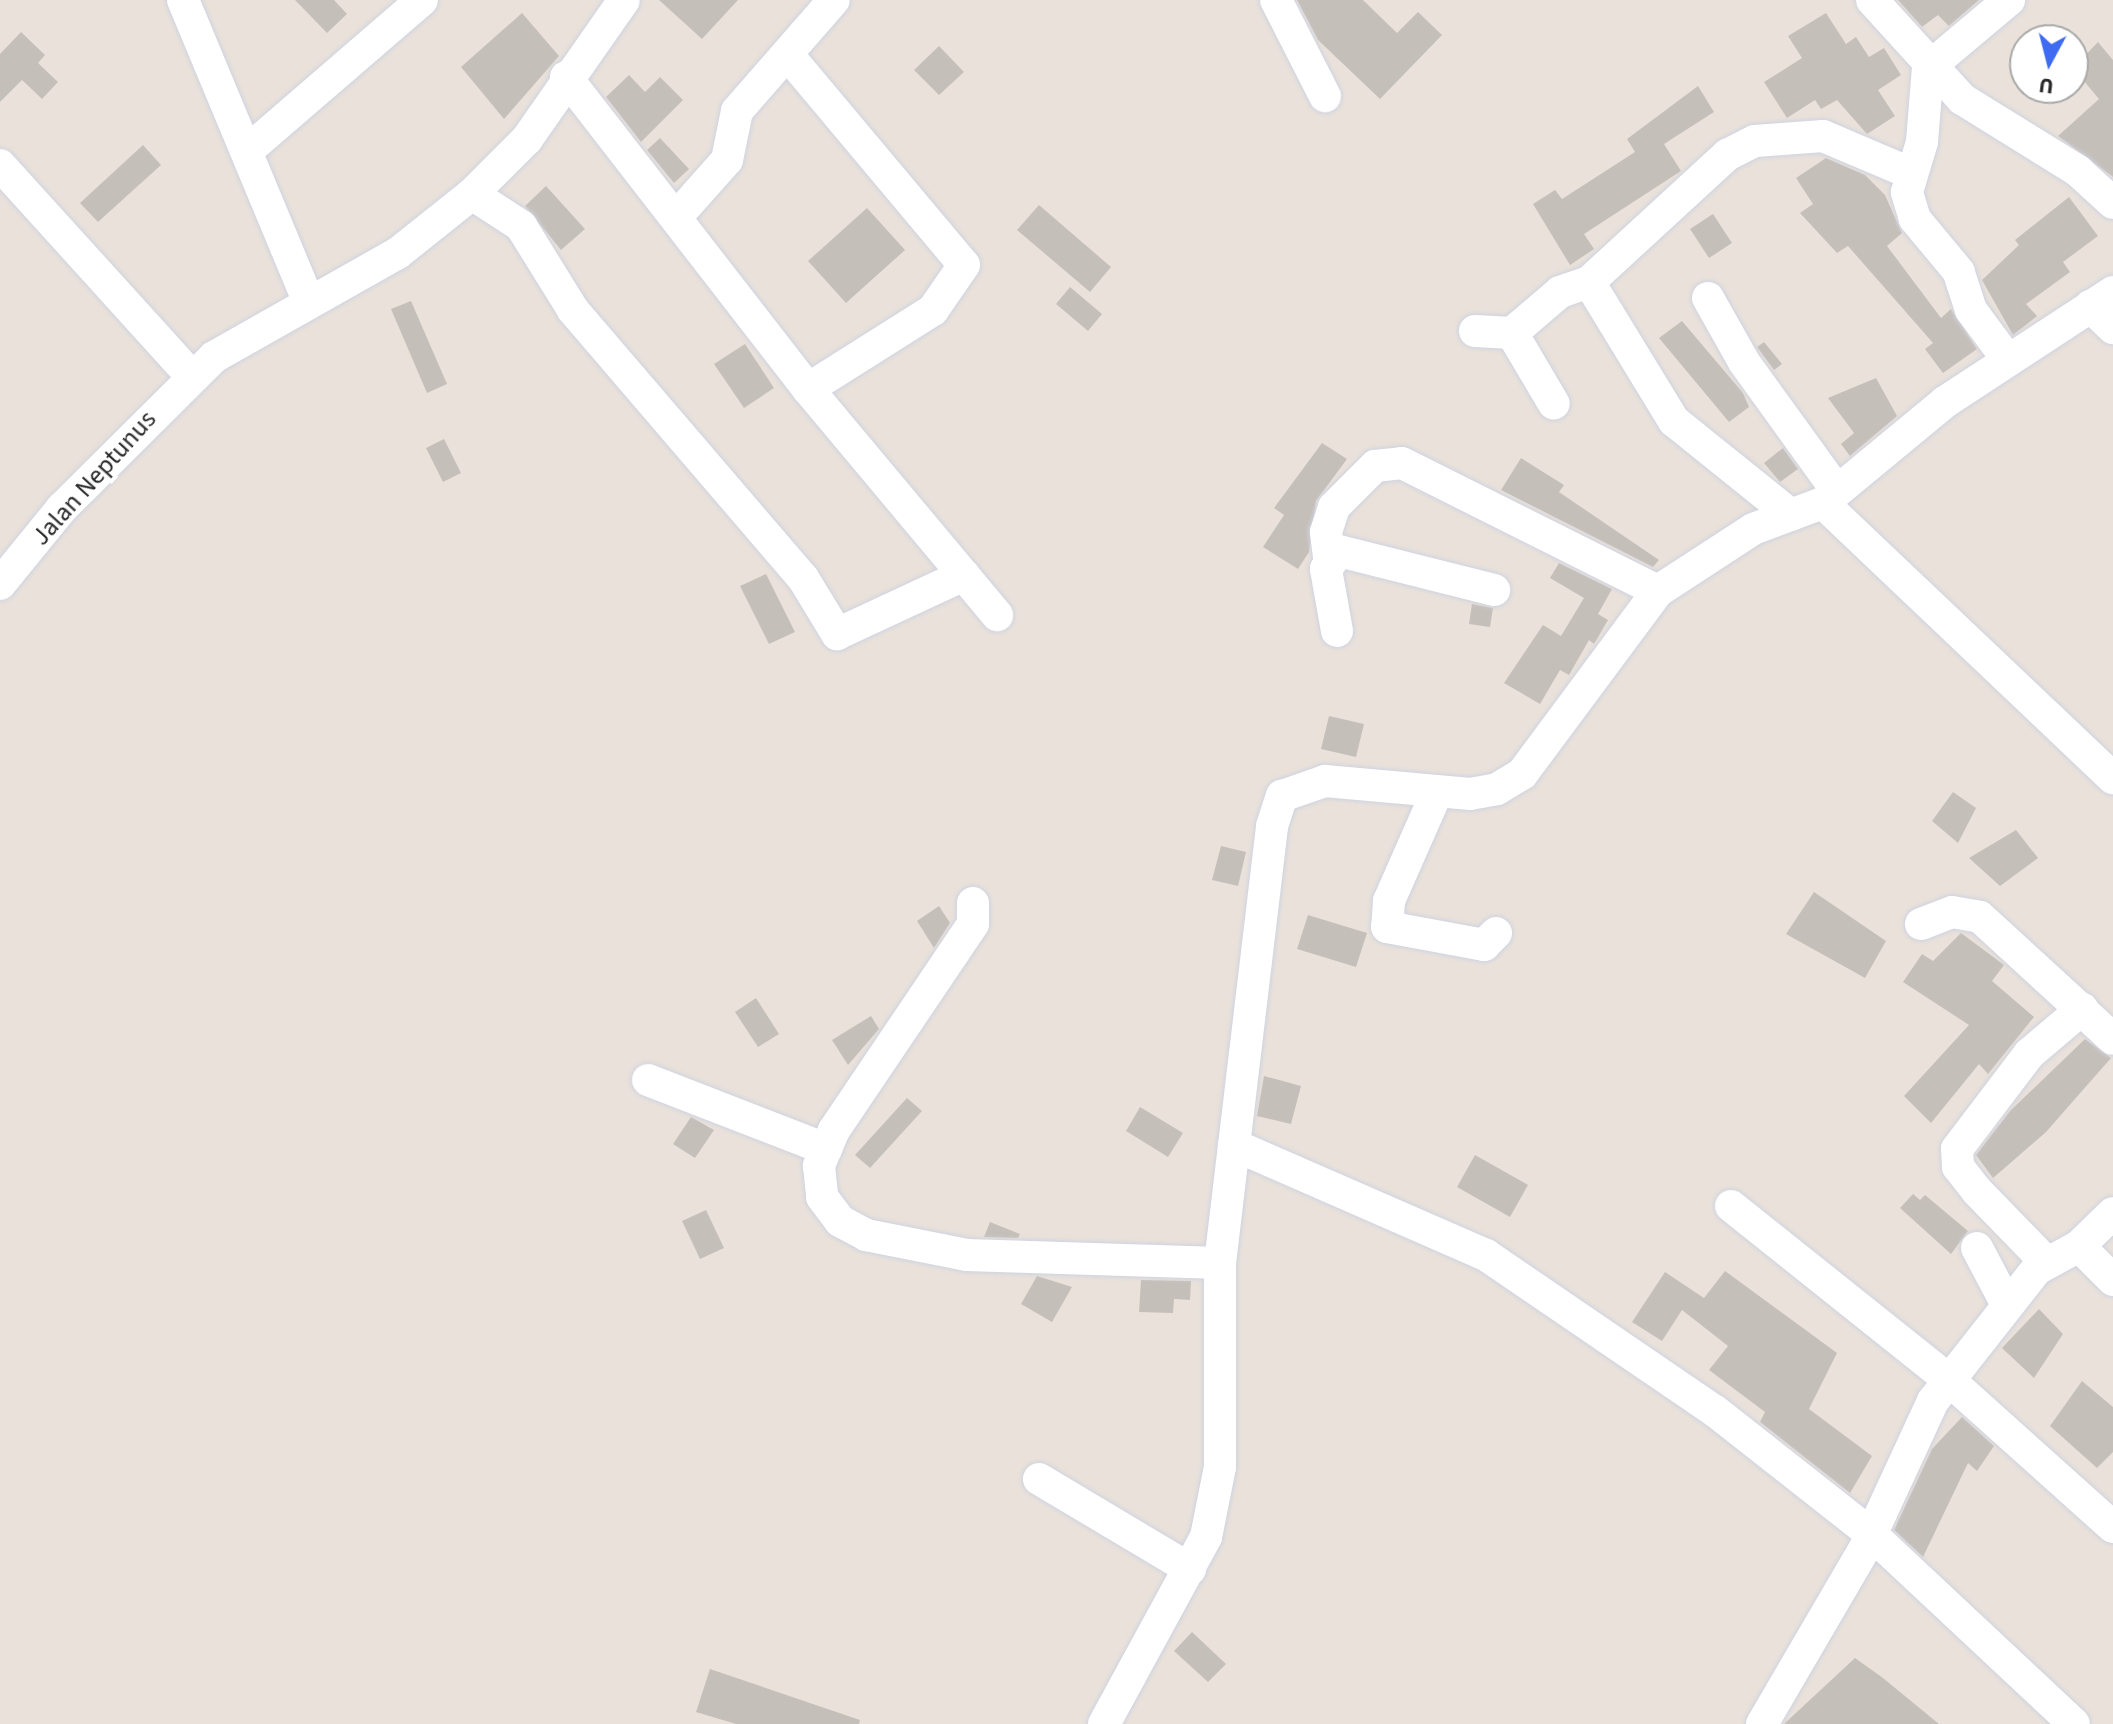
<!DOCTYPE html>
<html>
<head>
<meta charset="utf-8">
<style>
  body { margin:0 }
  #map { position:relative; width:2113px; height:1724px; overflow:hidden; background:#eae2da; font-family:"Source Sans 3",sans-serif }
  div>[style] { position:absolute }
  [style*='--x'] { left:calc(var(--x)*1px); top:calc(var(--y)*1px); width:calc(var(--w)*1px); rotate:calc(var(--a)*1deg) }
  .building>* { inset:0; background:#c5bfb9 }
  .roads { filter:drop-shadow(0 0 2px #cfd3e0) drop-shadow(0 0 2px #cfd3e0) }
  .minor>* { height:32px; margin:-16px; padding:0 16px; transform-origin:16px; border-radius:16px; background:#fff }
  span { translate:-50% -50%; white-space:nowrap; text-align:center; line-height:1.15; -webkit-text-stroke:8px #fff; paint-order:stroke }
  .street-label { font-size:26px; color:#282828 }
  .north { position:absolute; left:2009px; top:24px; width:80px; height:80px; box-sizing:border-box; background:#fff; border:2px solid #a9a9a9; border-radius:50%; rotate:187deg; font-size:22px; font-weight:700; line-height:32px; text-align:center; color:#282828 }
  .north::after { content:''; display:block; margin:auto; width:28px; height:36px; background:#3e6bf2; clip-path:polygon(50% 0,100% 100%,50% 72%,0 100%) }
</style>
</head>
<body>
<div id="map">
  <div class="building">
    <div style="clip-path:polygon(295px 0,334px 0,347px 14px,327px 33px)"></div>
    <div style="clip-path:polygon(659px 0,738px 0,702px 39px)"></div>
    <div style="clip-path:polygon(1297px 0,1363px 0,1397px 33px,1418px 12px,1442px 35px,1380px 99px,1318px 40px)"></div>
    <div style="clip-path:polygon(1898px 0,1979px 0,1949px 26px,1938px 15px,1922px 27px)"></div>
    <div style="clip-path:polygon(522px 13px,559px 56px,504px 119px,461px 67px)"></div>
    <div style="clip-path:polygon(1826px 13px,1846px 44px,1856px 37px,1869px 57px,1884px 48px,1901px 75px,1878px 90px,1895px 116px,1867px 134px,1837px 100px,1821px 109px,1815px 100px,1787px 118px,1764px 82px,1802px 58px,1788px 36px)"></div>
    <div style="clip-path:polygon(21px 32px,45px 55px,38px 63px,58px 82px,42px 99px,22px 80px,0 102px,0 54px)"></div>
    <div style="clip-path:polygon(2098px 42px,2113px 60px,2113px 177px,2058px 136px,2099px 99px,2073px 68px)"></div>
    <div style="clip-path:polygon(939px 46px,964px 72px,939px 95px,914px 70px)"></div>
    <div style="clip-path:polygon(629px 75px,645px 92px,660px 77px,683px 100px,641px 142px,606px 97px)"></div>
    <div style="clip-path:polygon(1698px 86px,1714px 112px,1664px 144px,1681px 171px,1584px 234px,1594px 249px,1570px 265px,1533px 204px,1555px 190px,1562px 199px,1635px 152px,1627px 139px)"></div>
    <div style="clip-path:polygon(660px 138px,689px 169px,674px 183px,647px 150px)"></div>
    <div style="clip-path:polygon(143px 145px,161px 165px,98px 222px,80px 203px)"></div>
    <div style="clip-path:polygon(1826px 158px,1865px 175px,1885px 195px,1902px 233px,1887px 246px,1941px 318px,1951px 309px,1977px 349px,1943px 373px,1925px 349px,1933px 343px,1848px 246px,1837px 253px,1800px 213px,1813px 204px,1796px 178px)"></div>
    <div style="clip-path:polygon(546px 186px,585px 229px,561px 250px,525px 206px)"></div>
    <div style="clip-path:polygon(2069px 197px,2098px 236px,2063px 262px,2070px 272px,2026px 304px,2037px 316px,2013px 335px,1982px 280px,2019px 245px,2015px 240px)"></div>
    <div style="clip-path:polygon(1039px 205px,1111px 267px,1090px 292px,1017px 230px)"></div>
    <div style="clip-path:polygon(867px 208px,905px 250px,846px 303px,808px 261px)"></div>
    <div style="clip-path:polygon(1713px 214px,1732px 243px,1709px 258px,1690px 229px)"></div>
    <div style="clip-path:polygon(1070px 287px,1102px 314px,1088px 331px,1056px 304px)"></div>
    <div style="clip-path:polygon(411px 301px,447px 384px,427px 393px,391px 309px)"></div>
    <div style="clip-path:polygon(1682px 321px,1743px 393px,1749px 407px,1729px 422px,1659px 338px)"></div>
    <div style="clip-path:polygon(1764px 342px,1782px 364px,1774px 370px,1757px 347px)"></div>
    <div style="clip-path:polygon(745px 344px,774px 388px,744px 408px,714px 364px)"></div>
    <div style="clip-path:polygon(1876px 378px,1897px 416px,1850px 456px,1841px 444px,1854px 433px,1828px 398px)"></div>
    <div style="clip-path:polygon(444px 439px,461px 473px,443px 482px,426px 448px)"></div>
    <div style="clip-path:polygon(1322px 443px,1347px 459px,1316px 501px,1309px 552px,1298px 569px,1263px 547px,1284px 515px,1274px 508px)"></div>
    <div style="clip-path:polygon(1783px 448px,1798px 469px,1780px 482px,1764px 463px)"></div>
    <div style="clip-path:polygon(1521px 458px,1564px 485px,1559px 492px,1659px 560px,1653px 567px,1501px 490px)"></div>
    <div style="clip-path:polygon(1559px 563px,1612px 589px,1598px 614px,1608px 620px,1594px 644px,1589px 640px,1569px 675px,1560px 670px,1540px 704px,1504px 683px,1543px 625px,1561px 636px,1584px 598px,1550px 578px)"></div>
    <div style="clip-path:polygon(766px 574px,795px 632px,769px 644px,740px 586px)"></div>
    <div style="clip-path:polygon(1472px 604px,1493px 608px,1490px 627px,1469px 624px)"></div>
    <div style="clip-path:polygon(1329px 716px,1364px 724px,1356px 757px,1321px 749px)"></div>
    <div style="clip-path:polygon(1953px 792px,1976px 808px,1958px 843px,1932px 821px)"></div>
    <div style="clip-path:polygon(2016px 830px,2038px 858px,2000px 886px,1969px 858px)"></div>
    <div style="clip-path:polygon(1221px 846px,1246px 852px,1238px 886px,1212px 880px)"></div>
    <div style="clip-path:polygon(1814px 892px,1886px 941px,1865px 978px,1786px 934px)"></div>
    <div style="clip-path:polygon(939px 906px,950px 923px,934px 948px,917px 921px)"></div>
    <div style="clip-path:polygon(1308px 915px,1367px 933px,1356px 967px,1297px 949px)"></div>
    <div style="clip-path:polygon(1961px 933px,2004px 965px,1992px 981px,2034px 1017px,1988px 1074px,1979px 1064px,1931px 1123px,1904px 1096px,1969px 1025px,1903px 982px,1922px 954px,1933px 961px)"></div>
    <div style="clip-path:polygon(756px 998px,779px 1034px,758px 1047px,735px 1012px)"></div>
    <div style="clip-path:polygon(871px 1016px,879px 1029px,848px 1065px,832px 1040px)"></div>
    <div style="clip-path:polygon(2085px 1039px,2111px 1058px,2046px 1132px,1993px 1178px,1976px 1155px,2010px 1111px)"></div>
    <div style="clip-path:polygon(1264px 1076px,1301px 1086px,1291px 1124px,1257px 1116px)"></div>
    <div style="clip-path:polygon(907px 1098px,922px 1111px,870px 1168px,855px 1155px)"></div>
    <div style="clip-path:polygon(1140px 1107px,1183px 1133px,1168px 1157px,1126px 1131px)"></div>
    <div style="clip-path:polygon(691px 1117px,714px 1130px,695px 1158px,673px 1144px)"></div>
    <div style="clip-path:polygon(1475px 1155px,1528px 1185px,1510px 1217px,1457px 1187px)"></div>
    <div style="clip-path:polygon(1913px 1194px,1920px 1200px,1925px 1195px,1968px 1231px,1951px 1254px,1900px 1208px)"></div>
    <div style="clip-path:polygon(706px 1210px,724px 1248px,700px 1259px,682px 1221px)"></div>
    <div style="clip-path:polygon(990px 1222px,1020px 1234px,1018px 1238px,984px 1237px)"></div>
    <div style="clip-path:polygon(1725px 1271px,1837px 1353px,1809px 1409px,1872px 1456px,1850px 1493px,1760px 1422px,1765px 1412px,1709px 1370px,1728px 1346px,1682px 1310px,1662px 1341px,1632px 1322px,1665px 1272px,1704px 1298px)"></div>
    <div style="clip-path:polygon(1037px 1276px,1072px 1287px,1052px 1322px,1021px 1304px)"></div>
    <div style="clip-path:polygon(1141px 1280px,1191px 1281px,1190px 1300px,1174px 1299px,1173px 1313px,1139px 1312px)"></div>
    <div style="clip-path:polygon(2039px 1309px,2063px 1334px,2034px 1378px,2002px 1348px)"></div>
    <div style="clip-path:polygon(2082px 1381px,2113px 1407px,2113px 1452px,2097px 1468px,2050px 1426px)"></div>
    <div style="clip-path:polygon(1962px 1417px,1994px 1446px,1977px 1471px,1968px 1463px,1923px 1557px,1894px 1530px,1932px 1449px)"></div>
    <div style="clip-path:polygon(1192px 1632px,1226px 1664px,1208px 1682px,1174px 1651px)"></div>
    <div style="clip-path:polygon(1855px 1658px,1883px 1678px,1939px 1724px,1784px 1724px)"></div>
    <div style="clip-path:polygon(710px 1669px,860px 1720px,859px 1724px,736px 1724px,696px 1712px)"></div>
  </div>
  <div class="roads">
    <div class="minor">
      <div style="--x:183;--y:0;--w:327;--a:67.4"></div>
      <div style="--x:1276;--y:0;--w:108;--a:63"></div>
      <div style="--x:1872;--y:0;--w:134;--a:47.7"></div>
      <div style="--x:1962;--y:99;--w:137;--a:31.8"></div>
      <div style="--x:2078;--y:171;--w:47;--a:42.4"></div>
      <div style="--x:787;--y:54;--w:275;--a:50"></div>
      <div style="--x:964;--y:265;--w:55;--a:124.6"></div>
      <div style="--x:933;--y:310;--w:148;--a:147.7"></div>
      <div style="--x:566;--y:77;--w:395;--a:52.2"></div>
      <div style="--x:808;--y:389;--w:295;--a:50.1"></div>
      <div style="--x:247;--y:151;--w:231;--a:-40.8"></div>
      <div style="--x:0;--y:165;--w:285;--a:47.8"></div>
      <div style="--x:472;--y:194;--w:59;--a:33.1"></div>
      <div style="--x:521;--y:226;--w:99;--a:58.2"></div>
      <div style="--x:573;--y:310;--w:353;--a:49.4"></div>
      <div style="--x:803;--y:578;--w:66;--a:58.7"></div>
      <div style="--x:837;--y:634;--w:140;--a:-24.9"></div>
      <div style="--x:679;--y:214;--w:72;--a:-48.4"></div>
      <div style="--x:727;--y:160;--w:50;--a:-78.5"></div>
      <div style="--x:737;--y:111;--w:147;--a:-48.9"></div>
      <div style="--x:1589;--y:282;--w:163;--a:58.6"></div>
      <div style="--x:1674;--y:421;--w:150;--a:38.8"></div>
      <div style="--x:1708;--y:298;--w:73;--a:60.6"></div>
      <div style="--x:1744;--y:362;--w:159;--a:54.2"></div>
      <div style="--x:2090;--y:306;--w:32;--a:44"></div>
      <div style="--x:1475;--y:331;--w:37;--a:3"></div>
      <div style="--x:1512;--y:333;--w:63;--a:-40.5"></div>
      <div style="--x:1560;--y:292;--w:31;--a:-19"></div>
      <div style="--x:1589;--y:282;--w:188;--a:-42.6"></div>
      <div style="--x:1727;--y:155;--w:31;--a:-27"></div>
      <div style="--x:1755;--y:141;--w:68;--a:-4.2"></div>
      <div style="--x:1823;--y:136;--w:95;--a:23"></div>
      <div style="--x:1512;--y:333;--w:82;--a:59.4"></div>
      <div style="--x:2008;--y:360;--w:62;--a:-126.5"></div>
      <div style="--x:1971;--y:310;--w:40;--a:-108"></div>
      <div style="--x:1959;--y:272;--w:69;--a:-129.7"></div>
      <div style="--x:1915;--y:219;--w:28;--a:-107"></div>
      <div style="--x:1907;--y:192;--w:52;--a:-73.3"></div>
      <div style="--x:1922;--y:142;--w:74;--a:-85.4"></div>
      <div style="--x:1928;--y:68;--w:106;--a:-40"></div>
      <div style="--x:1823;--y:503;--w:400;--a:43.5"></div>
      <div style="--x:1329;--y:557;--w:25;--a:-97"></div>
      <div style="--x:1326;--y:532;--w:26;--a:-72"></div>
      <div style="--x:1334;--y:507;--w:58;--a:-45"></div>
      <div style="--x:1375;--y:466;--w:27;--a:-6"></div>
      <div style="--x:1402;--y:463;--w:286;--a:26.6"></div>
      <div style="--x:0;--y:584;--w:98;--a:-50.8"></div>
      <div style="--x:62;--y:508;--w:214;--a:-44.8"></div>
      <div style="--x:214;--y:357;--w:211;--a:-29.5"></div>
      <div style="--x:398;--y:253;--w:95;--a:-38.6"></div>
      <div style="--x:472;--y:194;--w:78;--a:-45"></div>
      <div style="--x:527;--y:139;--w:169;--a:-55.1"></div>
      <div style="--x:1337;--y:631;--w:63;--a:-100.1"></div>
      <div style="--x:1326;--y:569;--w:22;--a:-54"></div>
      <div style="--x:1339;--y:551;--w:160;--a:14.1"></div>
      <div style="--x:1437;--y:792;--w:119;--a:113.8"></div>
      <div style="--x:1389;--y:901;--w:26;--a:94"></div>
      <div style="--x:1387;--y:927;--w:99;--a:10.5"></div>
      <div style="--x:1484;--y:945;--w:17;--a:-45"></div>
      <div style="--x:973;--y:903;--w:21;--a:90"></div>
      <div style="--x:973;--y:924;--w:249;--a:124"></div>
      <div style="--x:834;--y:1130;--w:39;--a:113"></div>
      <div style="--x:819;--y:1166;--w:31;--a:84"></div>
      <div style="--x:822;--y:1197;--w:30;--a:53"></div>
      <div style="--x:840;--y:1221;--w:30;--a:28"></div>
      <div style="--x:866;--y:1235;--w:103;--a:11.2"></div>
      <div style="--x:967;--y:1255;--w:253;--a:1.8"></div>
      <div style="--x:1921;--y:924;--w:33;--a:-21"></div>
      <div style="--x:1952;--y:912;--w:28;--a:10"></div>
      <div style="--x:1980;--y:917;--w:180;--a:42.5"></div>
      <div style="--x:648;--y:1080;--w:191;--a:21.2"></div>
      <div style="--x:1234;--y:1145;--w:275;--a:23.6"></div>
      <div style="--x:1486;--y:1255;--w:277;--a:34.3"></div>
      <div style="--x:1715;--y:1411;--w:197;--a:38.2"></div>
      <div style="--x:1870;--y:1533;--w:279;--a:43.1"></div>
      <div style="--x:1731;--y:1206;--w:279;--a:38.6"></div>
      <div style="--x:1949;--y:1380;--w:220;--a:41.9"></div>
      <div style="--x:2079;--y:1246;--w:48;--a:45"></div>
      <div style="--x:1977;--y:1248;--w:64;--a:62.2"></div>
      <div style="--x:2046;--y:1262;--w:99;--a:-134.2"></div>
      <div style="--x:1977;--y:1191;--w:31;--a:-128"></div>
      <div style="--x:1958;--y:1167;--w:18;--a:-93"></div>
      <div style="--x:1957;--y:1149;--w:119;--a:-52.8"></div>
      <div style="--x:2029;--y:1054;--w:70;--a:-40.3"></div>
      <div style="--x:1039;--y:1479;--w:176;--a:30.8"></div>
      <div style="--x:1104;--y:1724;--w:213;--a:-61.4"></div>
      <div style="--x:1206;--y:1537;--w:71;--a:-78.7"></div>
      <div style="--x:1220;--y:1467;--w:204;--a:-90"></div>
      <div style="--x:1220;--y:1263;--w:440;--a:-83.2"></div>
      <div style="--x:1272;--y:826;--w:32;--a:-72"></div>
      <div style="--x:1282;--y:796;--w:46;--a:-19.2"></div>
      <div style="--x:1325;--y:781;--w:146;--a:5.1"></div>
      <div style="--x:1470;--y:794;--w:27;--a:-10"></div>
      <div style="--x:1497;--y:789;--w:29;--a:-31"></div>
      <div style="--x:1522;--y:774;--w:228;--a:-53.4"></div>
      <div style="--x:1658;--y:591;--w:113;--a:-33.1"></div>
      <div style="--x:1753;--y:529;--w:75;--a:-20.4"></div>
      <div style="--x:1823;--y:503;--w:158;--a:-39.6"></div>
      <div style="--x:1945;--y:402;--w:201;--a:-33.2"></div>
      <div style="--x:1762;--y:1724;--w:204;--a:-59.7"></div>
      <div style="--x:1865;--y:1548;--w:162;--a:-65.2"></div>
      <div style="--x:1933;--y:1401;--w:168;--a:-51.8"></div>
      <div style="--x:2037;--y:1269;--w:48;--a:-28.7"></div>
      <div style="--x:2079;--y:1246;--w:47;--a:-44.1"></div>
    </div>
  </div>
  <div class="street-label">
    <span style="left:94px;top:478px;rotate:-48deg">Jalan Neptunus</span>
  </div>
  <div class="north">U</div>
</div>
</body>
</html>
